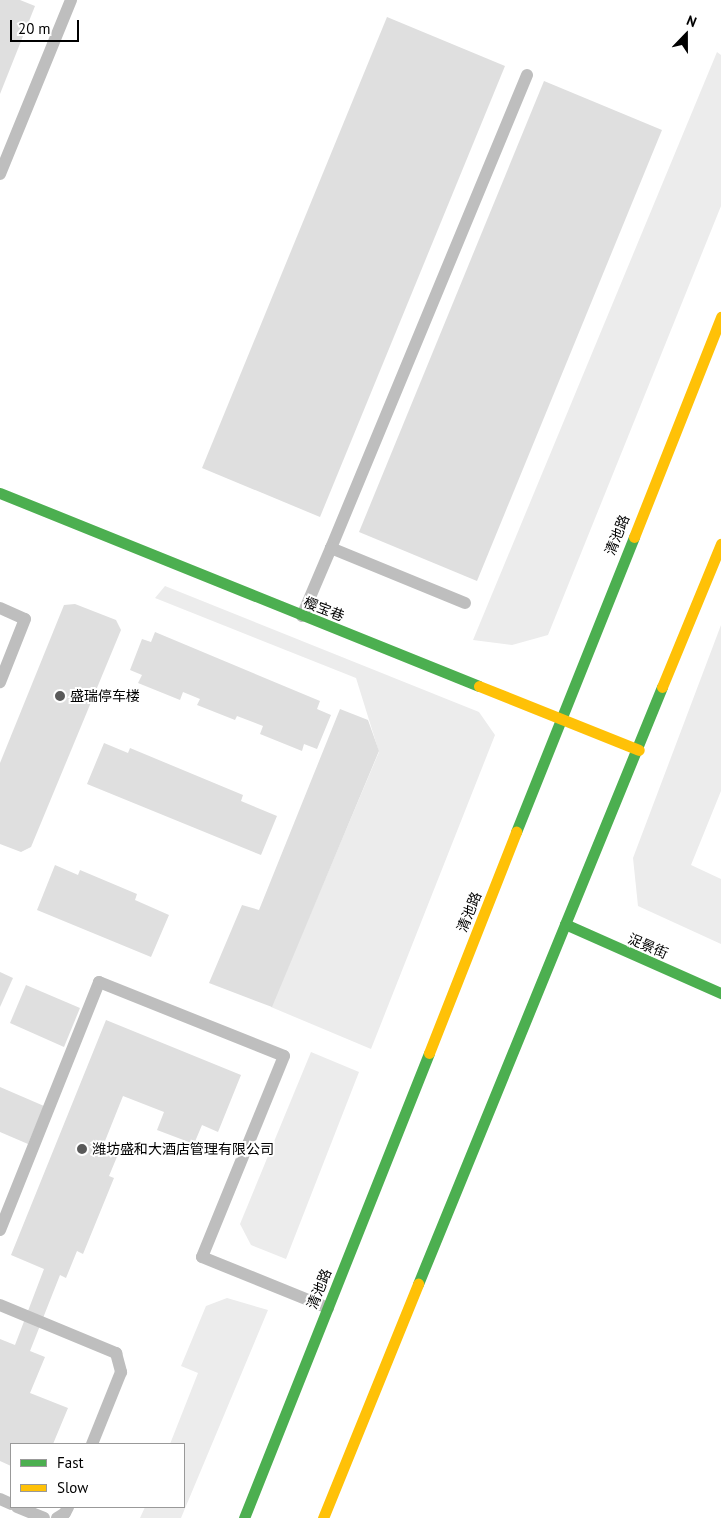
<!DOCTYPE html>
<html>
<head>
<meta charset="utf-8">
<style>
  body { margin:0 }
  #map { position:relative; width:721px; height:1518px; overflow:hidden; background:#fff; font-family:"PT Sans","Noto Sans SC",sans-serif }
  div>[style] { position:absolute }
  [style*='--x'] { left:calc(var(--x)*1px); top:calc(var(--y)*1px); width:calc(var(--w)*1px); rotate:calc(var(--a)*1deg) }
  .green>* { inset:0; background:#ececec }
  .building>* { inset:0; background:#dfdfdf }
  .lane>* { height:12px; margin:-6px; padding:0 6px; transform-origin:6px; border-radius:6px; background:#bebebe }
  .fast>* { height:11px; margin:-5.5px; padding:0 5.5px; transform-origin:5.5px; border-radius:5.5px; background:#4caf50 }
  .slow>* { height:11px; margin:-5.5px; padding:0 5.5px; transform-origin:5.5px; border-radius:5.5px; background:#ffc107 }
  .dots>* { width:14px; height:14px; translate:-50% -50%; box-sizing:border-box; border:2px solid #fff; border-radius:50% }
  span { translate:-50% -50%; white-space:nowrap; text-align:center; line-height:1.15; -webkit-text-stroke:4px #fff; paint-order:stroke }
  .street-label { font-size:14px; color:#000 }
  .poi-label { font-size:14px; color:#000 }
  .left { translate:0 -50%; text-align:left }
  .legend { position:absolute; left:10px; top:1443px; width:175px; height:65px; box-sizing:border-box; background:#fff; border:1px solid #999; margin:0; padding:6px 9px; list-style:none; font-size:15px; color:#000 }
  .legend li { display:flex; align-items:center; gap:10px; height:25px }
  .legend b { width:25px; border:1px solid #999 }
  .north { position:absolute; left:661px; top:10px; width:50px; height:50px; -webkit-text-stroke:4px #fff; paint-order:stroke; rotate:22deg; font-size:14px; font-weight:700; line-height:20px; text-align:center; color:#000 }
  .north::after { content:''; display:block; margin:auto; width:18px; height:22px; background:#000; clip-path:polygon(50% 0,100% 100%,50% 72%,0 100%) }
  .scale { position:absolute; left:10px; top:20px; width:69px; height:22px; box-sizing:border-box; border:2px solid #000; border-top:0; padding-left:6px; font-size:15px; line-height:18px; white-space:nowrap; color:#000; -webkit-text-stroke:4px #fff; paint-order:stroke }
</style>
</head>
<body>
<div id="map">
  <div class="green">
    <div style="clip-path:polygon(717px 52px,721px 55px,721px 206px,548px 635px,512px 645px,473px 640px)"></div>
    <div style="clip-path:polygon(165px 586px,479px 712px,495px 735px,371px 1049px,271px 1007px,379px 752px,356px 678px,155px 598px)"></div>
    <div style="clip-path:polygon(721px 625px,721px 791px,691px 865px,721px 879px,721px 944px,638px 906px,633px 858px)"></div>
    <div style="clip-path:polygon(311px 1052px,359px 1072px,286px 1259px,251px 1245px,240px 1224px)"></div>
    <div style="clip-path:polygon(227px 1298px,268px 1310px,181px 1518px,140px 1518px,145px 1507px,184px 1507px,184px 1444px,170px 1444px,198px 1373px,181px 1366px,206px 1306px)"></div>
  </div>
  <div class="building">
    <div style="clip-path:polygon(0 0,20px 0,35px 6px,0 94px)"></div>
    <div style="clip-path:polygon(387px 17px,505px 66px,320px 517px,202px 468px)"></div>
    <div style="clip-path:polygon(544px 81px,662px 130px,477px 581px,359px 532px)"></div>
    <div style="clip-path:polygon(75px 604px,116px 620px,121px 630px,31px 847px,21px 852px,0 844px,0 763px,64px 605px)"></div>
    <div style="clip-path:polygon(155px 632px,320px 701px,317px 709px,331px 715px,317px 749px,304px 744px,302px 751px,260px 734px,263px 726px,237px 716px,235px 720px,197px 705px,200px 699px,183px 692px,180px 700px,138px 683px,142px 675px,130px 670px,142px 639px,151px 642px)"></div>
    <div style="clip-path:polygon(340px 709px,368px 720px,379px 751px,272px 1007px,209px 983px,242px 905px,259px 910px)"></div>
    <div style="clip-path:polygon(104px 743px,128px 753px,130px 748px,243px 795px,241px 801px,277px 816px,261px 855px,87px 784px)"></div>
    <div style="clip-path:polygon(55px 865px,78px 875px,80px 870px,137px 894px,135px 900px,169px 915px,151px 957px,37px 910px)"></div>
    <div style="clip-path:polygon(0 972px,13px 978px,0 1007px)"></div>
    <div style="clip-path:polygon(26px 985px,80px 1008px,64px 1047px,10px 1023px)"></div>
    <div style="clip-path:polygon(106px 1020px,241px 1075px,218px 1132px,202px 1125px,194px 1144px,157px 1130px,164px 1112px,123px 1096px,103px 1146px,119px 1152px,109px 1176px,114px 1178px,83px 1254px,77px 1251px,66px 1278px,60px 1275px,30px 1351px,45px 1357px,30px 1393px,68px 1408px,53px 1444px,11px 1444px,11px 1466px,0 1461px,0 1339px,15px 1345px,44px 1269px,11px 1255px)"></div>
    <div style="clip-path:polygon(0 1087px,44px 1106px,28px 1144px,0 1132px)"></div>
  </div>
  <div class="lane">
    <div style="--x:0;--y:174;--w:188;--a:-67.8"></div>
    <div style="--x:465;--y:603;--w:145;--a:-157.7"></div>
    <div style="--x:331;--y:548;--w:512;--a:-67.49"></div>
    <div style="--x:0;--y:608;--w:27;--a:24"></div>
    <div style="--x:25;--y:619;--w:68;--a:111.6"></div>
    <div style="--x:302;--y:616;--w:74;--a:-66.9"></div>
    <div style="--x:0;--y:1230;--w:267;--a:-68.2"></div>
    <div style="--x:99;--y:982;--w:199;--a:21.8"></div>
    <div style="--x:284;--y:1056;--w:217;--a:112.2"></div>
    <div style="--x:202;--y:1257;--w:136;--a:22"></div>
    <div style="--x:0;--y:1305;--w:126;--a:22.5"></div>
    <div style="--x:116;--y:1353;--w:20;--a:75"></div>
    <div style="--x:121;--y:1372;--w:78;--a:111.9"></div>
    <div style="--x:0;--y:1499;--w:12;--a:24"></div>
    <div style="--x:17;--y:1507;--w:29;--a:22"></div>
    <div style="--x:57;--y:1518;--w:9;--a:-32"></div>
    <div style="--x:65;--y:1513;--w:7;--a:-63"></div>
  </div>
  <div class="fast">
    <div style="--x:0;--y:493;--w:516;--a:21.95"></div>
    <div style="--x:516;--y:832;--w:318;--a:-68.2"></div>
    <div style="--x:565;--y:924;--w:171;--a:23.9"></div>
    <div style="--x:418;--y:1284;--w:645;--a:-67.77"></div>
    <div style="--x:244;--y:1518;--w:500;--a:-68.3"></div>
  </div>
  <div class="slow">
    <div style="--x:634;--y:537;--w:237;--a:-68.4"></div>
    <div style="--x:479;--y:686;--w:172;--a:21.8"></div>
    <div style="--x:662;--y:687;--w:155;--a:-67.6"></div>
    <div style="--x:429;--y:1053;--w:238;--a:-68.5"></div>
    <div style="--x:323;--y:1518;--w:253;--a:-67.9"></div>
  </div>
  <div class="dots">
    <div style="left:60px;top:696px;background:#595959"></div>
    <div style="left:82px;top:1149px;background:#595959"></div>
  </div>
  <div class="street-label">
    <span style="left:617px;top:535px;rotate:-68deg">清池路</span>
    <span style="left:324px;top:609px;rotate:21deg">樱宝巷</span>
    <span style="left:469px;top:912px;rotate:-68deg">清池路</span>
    <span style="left:648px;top:946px;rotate:23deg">浞景街</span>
    <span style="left:319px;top:1289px;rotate:-68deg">清池路</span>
  </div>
  <div class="poi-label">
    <span class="left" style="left:70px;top:696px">盛瑞停车楼</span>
    <span class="left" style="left:92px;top:1149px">潍坊盛和大酒店管理有限公司</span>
  </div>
  <ul class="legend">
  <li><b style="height:6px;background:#4caf50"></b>Fast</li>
  <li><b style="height:6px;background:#ffc107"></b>Slow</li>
  </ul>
  <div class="north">N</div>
  <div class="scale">20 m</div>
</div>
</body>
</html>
